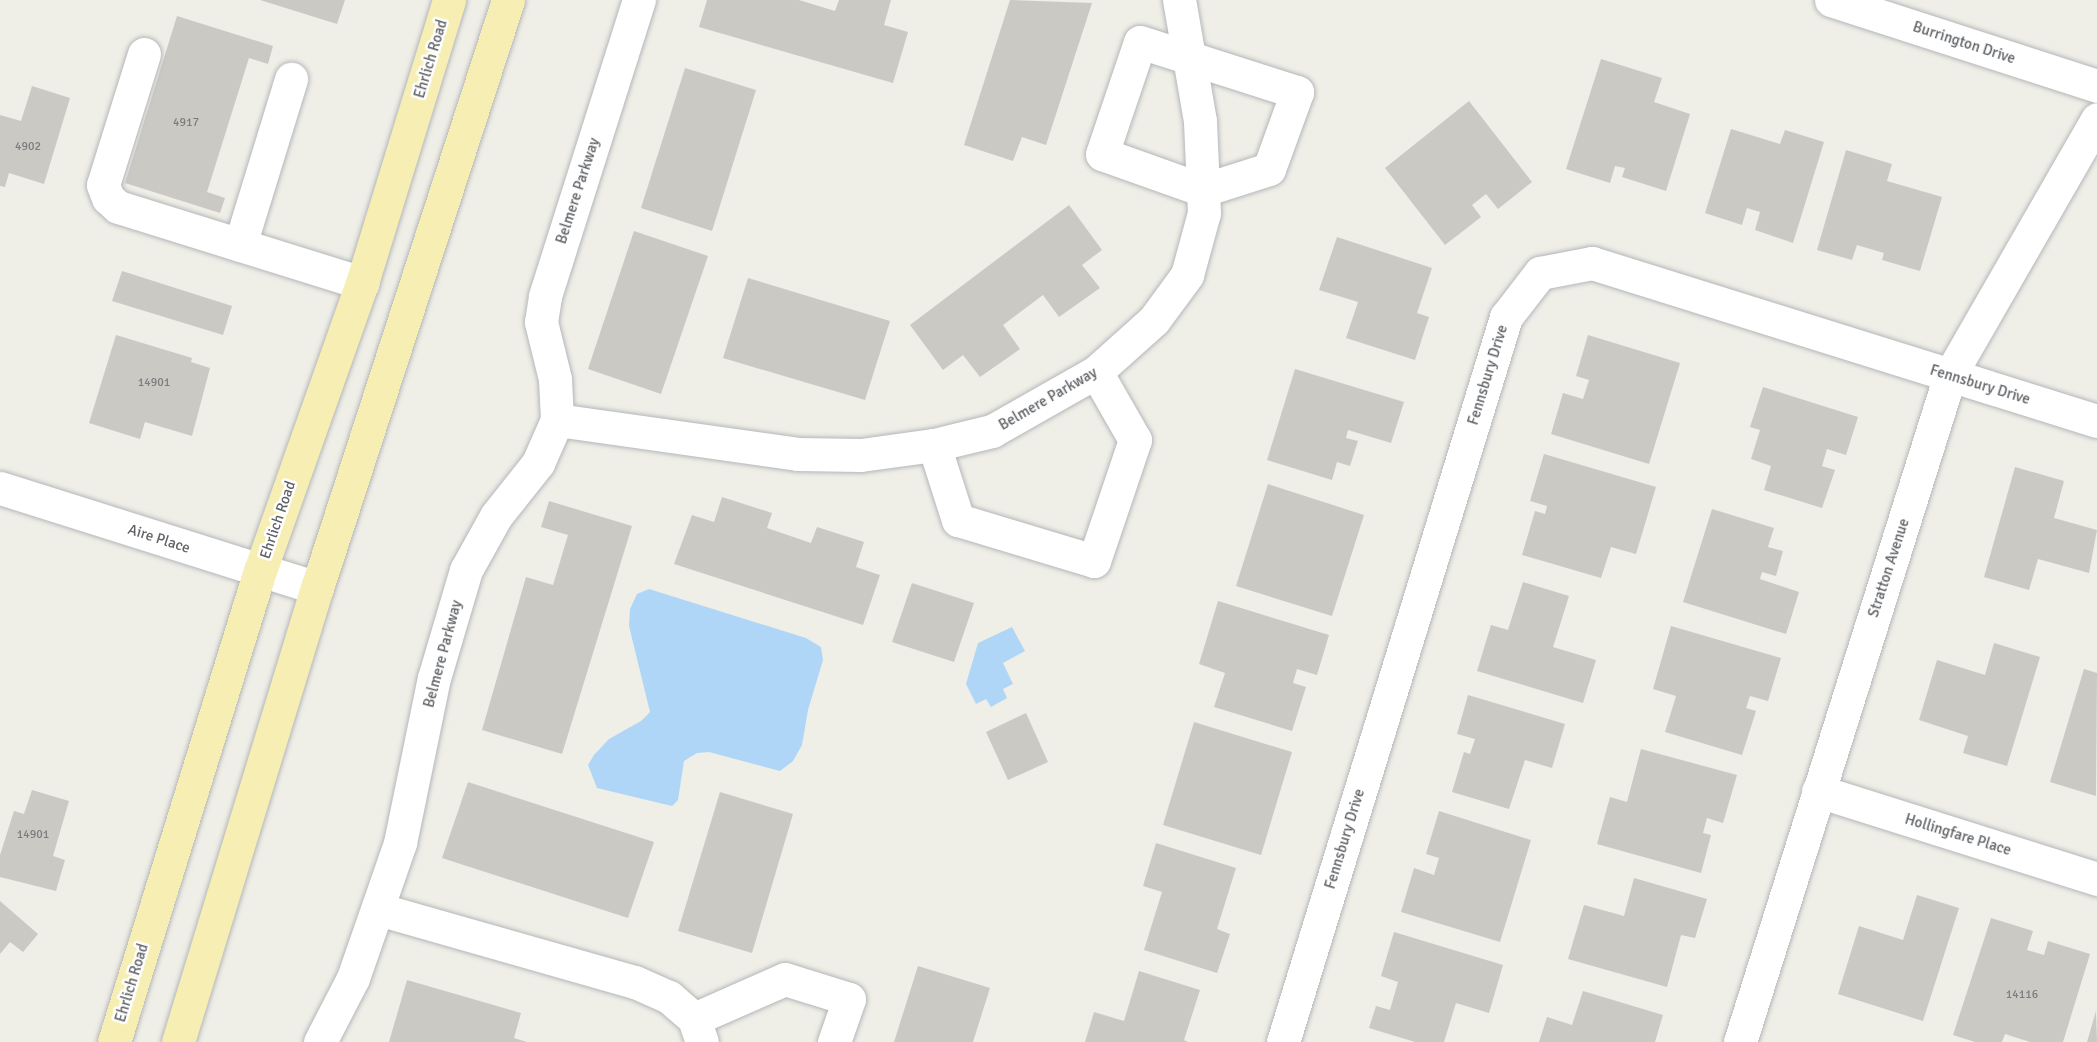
<!DOCTYPE html>
<html>
<head>
<meta charset="utf-8">
<style>
  body { margin:0 }
  #map { position:relative; width:2097px; height:1042px; overflow:hidden; background:#efeee7; font-family:Signika,sans-serif }
  div>[style] { position:absolute }
  [style*='--x'] { left:calc(var(--x)*1px); top:calc(var(--y)*1px); width:calc(var(--w)*1px); rotate:calc(var(--a)*1deg) }
  .water>* { inset:0; background:#afd6f7 }
  .building>* { inset:0; background:#cbc9c4 }
  .roads { filter:drop-shadow(0 0 2px #b4b7ba) drop-shadow(0 0 2px #b4b7ba) }
  .minor>* { height:33px; margin:-16.5px; padding:0 16.5px; transform-origin:16.5px; border-radius:16.5px; background:#fff }
  .major>* { height:33px; margin:-16.5px; padding:0 16.5px; transform-origin:16.5px; border-radius:16.5px; background:#f7eeb4 }
  span { translate:-50% -50%; white-space:nowrap; text-align:center; line-height:1.15; -webkit-text-stroke:5px #fff; paint-order:stroke }
  .number-label { font-size:12px; color:#7a7c7e }
  .number-label span { -webkit-text-stroke-width:0 }
  .street-label { font-size:15px; color:#5f6266 }
</style>
</head>
<body>
<div id="map">
  <div class="water">
    <div style="clip-path:polygon(649px 589px,806px 638px,821px 647px,823px 660px,808px 710px,802px 745px,793px 761px,780px 771px,709px 752px,697px 753px,684px 761px,678px 800px,672px 806px,597px 788px,588px 765px,594px 755px,609px 739px,641px 721px,650px 712px,629px 626px,630px 609px,637px 594px)"></div>
    <div style="clip-path:polygon(1012px 627px,1025px 651px,1003px 663px,1013px 684px,1003px 689px,1007px 698px,991px 707px,986px 699px,976px 704px,966px 684px,978px 643px)"></div>
  </div>
  <div class="building">
    <div style="clip-path:polygon(260px 0,345px 0,337px 24px)"></div>
    <div style="clip-path:polygon(707px 0,799px 0,835px 11px,839px 0,891px 0,884px 25px,908px 32px,893px 83px,699px 27px)"></div>
    <div style="clip-path:polygon(1010px 0,1092px 3px,1046px 145px,1022px 137px,1013px 161px,964px 145px)"></div>
    <div style="clip-path:polygon(177px 16px,273px 46px,268px 64px,249px 58px,207px 192px,225px 198px,220px 213px,125px 183px)"></div>
    <div style="clip-path:polygon(1601px 59px,1662px 78px,1654px 102px,1690px 114px,1666px 191px,1622px 177px,1625px 168px,1615px 166px,1610px 183px,1566px 169px)"></div>
    <div style="clip-path:polygon(685px 68px,756px 90px,712px 231px,641px 208px)"></div>
    <div style="clip-path:polygon(32px 86px,70px 98px,44px 184px,9px 173px,5px 187px,0 186px,0 115px,21px 121px)"></div>
    <div style="clip-path:polygon(1469px 101px,1532px 182px,1498px 209px,1486px 194px,1472px 205px,1481px 217px,1445px 245px,1385px 168px)"></div>
    <div style="clip-path:polygon(1731px 129px,1780px 144px,1785px 130px,1824px 142px,1793px 243px,1755px 230px,1760px 212px,1747px 208px,1742px 225px,1705px 213px)"></div>
    <div style="clip-path:polygon(1846px 150px,1892px 164px,1887px 181px,1942px 197px,1920px 271px,1882px 260px,1884px 253px,1857px 245px,1852px 260px,1817px 250px)"></div>
    <div style="clip-path:polygon(1069px 205px,1102px 250px,1082px 265px,1100px 288px,1059px 317px,1043px 295px,1003px 325px,1020px 349px,980px 377px,963px 355px,943px 370px,910px 325px)"></div>
    <div style="clip-path:polygon(634px 231px,708px 256px,661px 394px,588px 369px)"></div>
    <div style="clip-path:polygon(1337px 237px,1432px 268px,1417px 313px,1429px 317px,1415px 360px,1346px 338px,1358px 302px,1319px 290px)"></div>
    <div style="clip-path:polygon(122px 271px,232px 306px,223px 335px,112px 301px)"></div>
    <div style="clip-path:polygon(748px 278px,890px 321px,865px 400px,723px 358px)"></div>
    <div style="clip-path:polygon(116px 335px,192px 358px,191px 362px,210px 368px,192px 436px,145px 422px,140px 439px,89px 423px)"></div>
    <div style="clip-path:polygon(1588px 335px,1680px 363px,1649px 464px,1551px 434px,1563px 393px,1583px 399px,1589px 380px,1576px 376px)"></div>
    <div style="clip-path:polygon(1295px 369px,1404px 402px,1391px 443px,1348px 430px,1346px 438px,1358px 441px,1350px 466px,1337px 462px,1332px 480px,1267px 460px)"></div>
    <div style="clip-path:polygon(1763px 387px,1858px 417px,1846px 455px,1827px 449px,1822px 466px,1835px 470px,1822px 508px,1764px 490px,1771px 466px,1751px 459px,1760px 430px,1750px 427px)"></div>
    <div style="clip-path:polygon(1544px 454px,1656px 487px,1636px 554px,1611px 547px,1601px 578px,1522px 555px,1535px 511px,1545px 514px,1547px 506px,1530px 501px)"></div>
    <div style="clip-path:polygon(2015px 467px,2064px 481px,2054px 518px,2097px 530px,2089px 573px,2038px 559px,2029px 590px,1984px 577px)"></div>
    <div style="clip-path:polygon(1268px 484px,1364px 515px,1332px 616px,1236px 586px)"></div>
    <div style="clip-path:polygon(722px 497px,772px 513px,767px 528px,811px 543px,817px 527px,864px 542px,856px 567px,880px 575px,863px 625px,674px 564px,692px 515px,714px 522px)"></div>
    <div style="clip-path:polygon(549px 501px,632px 526px,562px 754px,482px 730px,526px 577px,553px 585px,568px 535px,541px 527px)"></div>
    <div style="clip-path:polygon(1712px 509px,1774px 528px,1768px 547px,1783px 551px,1776px 576px,1762px 572px,1760px 579px,1799px 592px,1786px 634px,1683px 602px)"></div>
    <div style="clip-path:polygon(1523px 582px,1569px 596px,1553px 647px,1596px 660px,1583px 703px,1477px 671px,1491px 625px,1508px 630px)"></div>
    <div style="clip-path:polygon(912px 583px,974px 603px,954px 662px,892px 642px)"></div>
    <div style="clip-path:polygon(1218px 601px,1329px 635px,1317px 675px,1297px 669px,1293px 683px,1306px 687px,1292px 731px,1214px 707px,1225px 673px,1199px 664px)"></div>
    <div style="clip-path:polygon(1671px 626px,1781px 658px,1768px 701px,1750px 696px,1746px 708px,1756px 711px,1742px 755px,1665px 732px,1676px 696px,1653px 689px)"></div>
    <div style="clip-path:polygon(1994px 643px,2040px 657px,2007px 766px,1963px 753px,1968px 736px,1919px 720px,1937px 660px,1985px 675px)"></div>
    <div style="clip-path:polygon(2084px 669px,2097px 673px,2096px 796px,2050px 782px)"></div>
    <div style="clip-path:polygon(1468px 695px,1565px 724px,1552px 768px,1525px 760px,1509px 809px,1452px 792px,1464px 752px,1470px 754px,1475px 739px,1457px 734px)"></div>
    <div style="clip-path:polygon(1026px 713px,1048px 762px,1008px 780px,986px 732px)"></div>
    <div style="clip-path:polygon(1194px 722px,1292px 752px,1261px 855px,1163px 825px)"></div>
    <div style="clip-path:polygon(1641px 749px,1737px 775px,1723px 823px,1707px 818px,1703px 833px,1711px 835px,1701px 873px,1597px 844px,1610px 797px,1627px 802px)"></div>
    <div style="clip-path:polygon(468px 782px,654px 842px,628px 918px,442px 858px)"></div>
    <div style="clip-path:polygon(32px 790px,69px 801px,53px 856px,65px 860px,56px 891px,0 877px,0 855px,14px 811px,24px 814px)"></div>
    <div style="clip-path:polygon(720px 792px,793px 814px,752px 953px,678px 931px)"></div>
    <div style="clip-path:polygon(1439px 811px,1531px 840px,1500px 942px,1401px 912px,1414px 868px,1434px 875px,1439px 858px,1426px 854px)"></div>
    <div style="clip-path:polygon(1156px 843px,1236px 868px,1217px 929px,1230px 934px,1217px 973px,1144px 950px,1162px 892px,1143px 886px)"></div>
    <div style="clip-path:polygon(1634px 878px,1707px 899px,1695px 938px,1681px 935px,1667px 987px,1568px 959px,1584px 905px,1624px 916px)"></div>
    <div style="clip-path:polygon(1917px 895px,1959px 908px,1923px 1021px,1838px 994px,1859px 926px,1903px 940px)"></div>
    <div style="clip-path:polygon(0 901px,38px 934px,23px 952px,10px 942px,0 954px)"></div>
    <div style="clip-path:polygon(1991px 918px,2033px 931px,2027px 950px,2044px 955px,2048px 941px,2090px 954px,2063px 1042px,2030px 1042px,2005px 1034px,2002px 1042px,1975px 1042px,1953px 1035px)"></div>
    <div style="clip-path:polygon(1394px 932px,1503px 965px,1489px 1013px,1456px 1003px,1444px 1042px,1415px 1042px,1369px 1028px,1376px 1006px,1390px 1010px,1398px 982px,1381px 976px)"></div>
    <div style="clip-path:polygon(918px 966px,990px 988px,973px 1042px,894px 1042px)"></div>
    <div style="clip-path:polygon(1139px 971px,1200px 990px,1184px 1040px,1188px 1042px,1085px 1042px,1094px 1012px,1124px 1021px)"></div>
    <div style="clip-path:polygon(407px 980px,521px 1013px,514px 1038px,527px 1042px,389px 1042px)"></div>
    <div style="clip-path:polygon(1583px 991px,1663px 1015px,1655px 1042px,1539px 1042px,1547px 1017px,1572px 1025px)"></div>
    <div style="clip-path:polygon(2096px 1011px,2097px 1042px,2087px 1042px)"></div>
  </div>
  <div class="roads">
    <div class="minor">
      <div style="--x:1831;--y:0;--w:280;--a:17.9"></div>
      <div style="--x:1140;--y:42;--w:165;--a:17.7"></div>
      <div style="--x:1297;--y:92;--w:82;--a:110"></div>
      <div style="--x:1269;--y:169;--w:69;--a:162.3"></div>
      <div style="--x:1203;--y:190;--w:107;--a:-160.4"></div>
      <div style="--x:1102;--y:154;--w:118;--a:-71.3"></div>
      <div style="--x:144;--y:54;--w:137;--a:107.4"></div>
      <div style="--x:103;--y:185;--w:14;--a:69"></div>
      <div style="--x:108;--y:198;--w:13;--a:42"></div>
      <div style="--x:118;--y:207;--w:256;--a:17.3"></div>
      <div style="--x:240;--y:245;--w:174;--a:-72.9"></div>
      <div style="--x:557;--y:420;--w:243;--a:8"></div>
      <div style="--x:798;--y:454;--w:63;--a:0.9"></div>
      <div style="--x:861;--y:455;--w:74;--a:-7.8"></div>
      <div style="--x:934;--y:445;--w:60;--a:-13.6"></div>
      <div style="--x:992;--y:431;--w:120;--a:-29.6"></div>
      <div style="--x:1096;--y:372;--w:78;--a:-41.9"></div>
      <div style="--x:1154;--y:320;--w:56;--a:-53.7"></div>
      <div style="--x:1187;--y:275;--w:64;--a:-74.7"></div>
      <div style="--x:1204;--y:213;--w:92;--a:-92.5"></div>
      <div style="--x:1200;--y:121;--w:123;--a:-99.8"></div>
      <div style="--x:934;--y:445;--w:79;--a:72.3"></div>
      <div style="--x:958;--y:520;--w:142;--a:16.8"></div>
      <div style="--x:1094;--y:561;--w:128;--a:-71.3"></div>
      <div style="--x:1135;--y:440;--w:78;--a:-119.8"></div>
      <div style="--x:0;--y:488;--w:332;--a:17.5"></div>
      <div style="--x:1818;--y:791;--w:293;--a:17.5"></div>
      <div style="--x:378;--y:909;--w:267;--a:15.9"></div>
      <div style="--x:635;--y:982;--w:37;--a:24"></div>
      <div style="--x:669;--y:997;--w:33;--a:41"></div>
      <div style="--x:694;--y:1019;--w:24;--a:71"></div>
      <div style="--x:694;--y:1019;--w:99;--a:-23.7"></div>
      <div style="--x:785;--y:979;--w:67;--a:17.4"></div>
      <div style="--x:849;--y:999;--w:46;--a:109.2"></div>
      <div style="--x:320;--y:1042;--w:72;--a:-62.7"></div>
      <div style="--x:353;--y:978;--w:143;--a:-70.8"></div>
      <div style="--x:400;--y:843;--w:168;--a:-78.4"></div>
      <div style="--x:434;--y:678;--w:113;--a:-73.5"></div>
      <div style="--x:466;--y:570;--w:62;--a:-60.9"></div>
      <div style="--x:496;--y:516;--w:68;--a:-51.6"></div>
      <div style="--x:538;--y:463;--w:47;--a:-66.2"></div>
      <div style="--x:557;--y:420;--w:41;--a:-92.8"></div>
      <div style="--x:555;--y:379;--w:59;--a:-103.8"></div>
      <div style="--x:541;--y:322;--w:26;--a:-81"></div>
      <div style="--x:545;--y:296;--w:311;--a:-72.4"></div>
      <div style="--x:1283;--y:1042;--w:759;--a:-72.9"></div>
      <div style="--x:1506;--y:317;--w:56;--a:-52.3"></div>
      <div style="--x:1540;--y:273;--w:53;--a:-10.9"></div>
      <div style="--x:1592;--y:263;--w:529;--a:17.37"></div>
      <div style="--x:1740;--y:1042;--w:699;--a:-72.52"></div>
      <div style="--x:1950;--y:375;--w:295;--a:-60.1"></div>
    </div>
    <div class="major">
      <div style="--x:114;--y:1042;--w:493;--a:-72.8"></div>
      <div style="--x:260;--y:571;--w:306;--a:-70.5"></div>
      <div style="--x:362;--y:283;--w:296;--a:-72.9"></div>
      <div style="--x:178;--y:1042;--w:475;--a:-73"></div>
      <div style="--x:317;--y:588;--w:618;--a:-72"></div>
    </div>
  </div>
  <div class="number-label">
    <span style="left:186px;top:123px">4917</span>
    <span style="left:28px;top:147px">4902</span>
    <span style="left:154px;top:383px">14901</span>
    <span style="left:33px;top:835px">14901</span>
    <span style="left:2022px;top:995px">14116</span>
  </div>
  <div class="street-label">
    <span style="left:1964px;top:43px;rotate:18deg">Burrington Drive</span>
    <span style="left:431px;top:59px;rotate:-73deg">Ehrlich Road</span>
    <span style="left:578px;top:191px;rotate:-72deg">Belmere Parkway</span>
    <span style="left:1488px;top:375px;rotate:-73deg">Fennsbury Drive</span>
    <span style="left:1980px;top:385px;rotate:17deg">Fennsbury Drive</span>
    <span style="left:1048px;top:399px;rotate:-30deg">Belmere Parkway</span>
    <span style="left:278px;top:520px;rotate:-71deg">Ehrlich Road</span>
    <span style="left:159px;top:539px;rotate:18deg">Aire Place</span>
    <span style="left:1889px;top:568px;rotate:-72deg">Stratton Avenue</span>
    <span style="left:443px;top:654px;rotate:-75deg">Belmere Parkway</span>
    <span style="left:1958px;top:835px;rotate:17deg">Hollingfare Place</span>
    <span style="left:1345px;top:839px;rotate:-73deg">Fennsbury Drive</span>
    <span style="left:132px;top:983px;rotate:-73deg">Ehrlich Road</span>
  </div>
</div>
</body>
</html>
